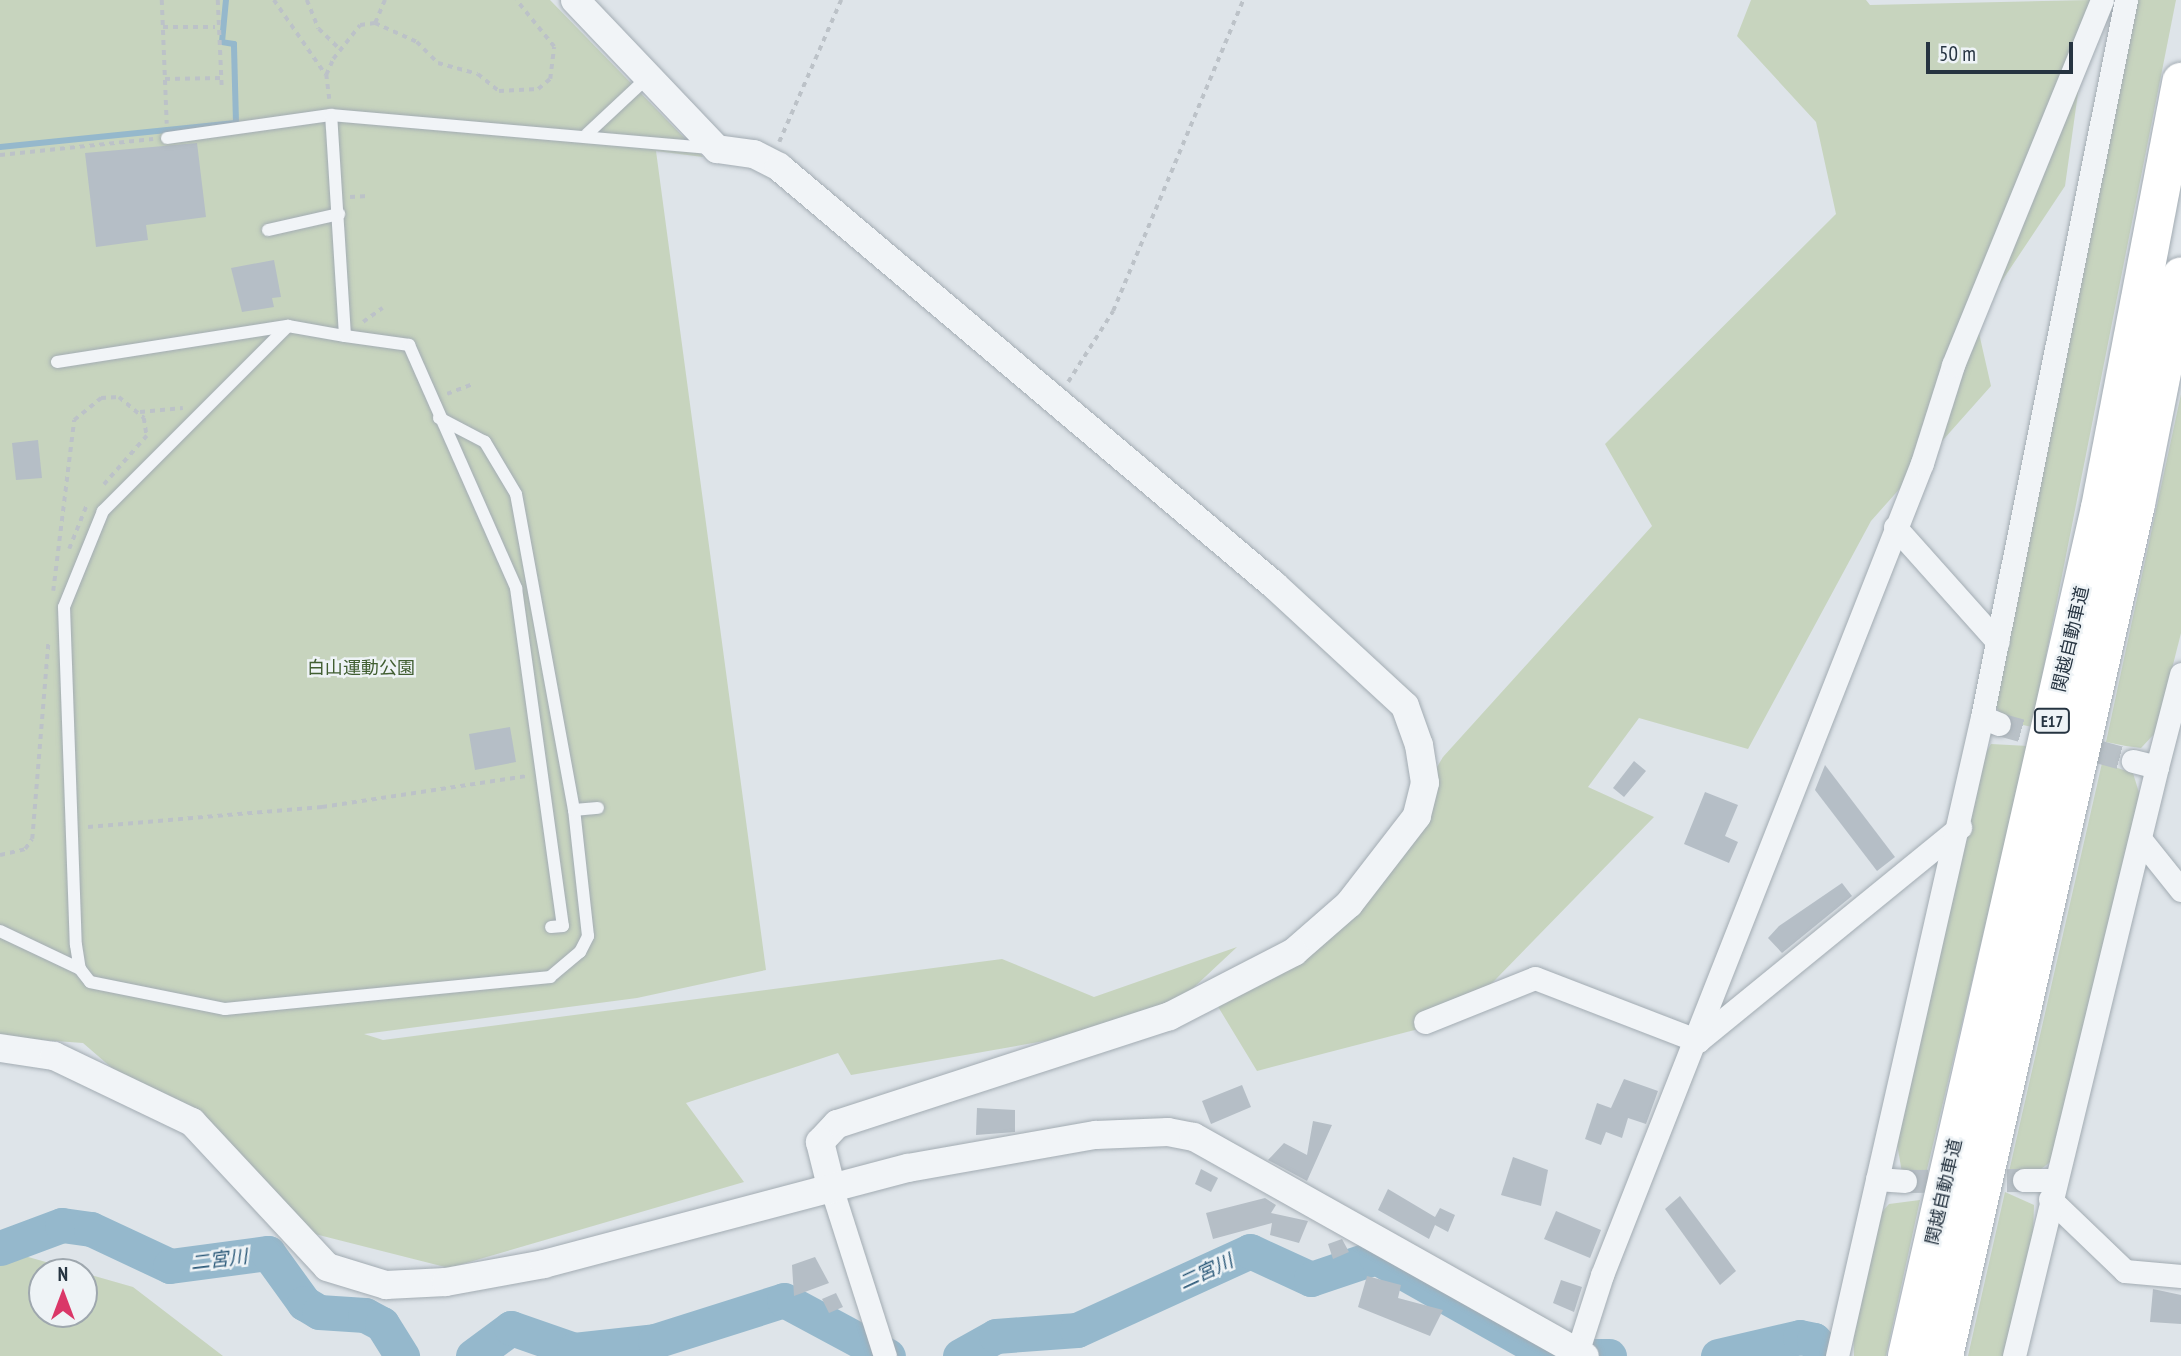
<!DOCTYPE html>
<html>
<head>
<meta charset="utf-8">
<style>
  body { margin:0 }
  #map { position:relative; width:2181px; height:1356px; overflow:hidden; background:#dee4e9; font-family:"PT Sans Narrow","Noto Sans JP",sans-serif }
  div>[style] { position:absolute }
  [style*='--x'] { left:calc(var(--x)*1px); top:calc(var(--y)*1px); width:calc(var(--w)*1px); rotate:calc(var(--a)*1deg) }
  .green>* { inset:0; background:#c7d4be }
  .stream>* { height:6px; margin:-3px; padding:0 3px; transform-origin:3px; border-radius:3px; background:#95b8cc }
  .river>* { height:35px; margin:-17.5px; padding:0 17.5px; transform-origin:17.5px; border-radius:17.5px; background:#95b8cc }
  .building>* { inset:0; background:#b5bec6 }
  .minor-tunnel>* { height:23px; margin-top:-11.5px; transform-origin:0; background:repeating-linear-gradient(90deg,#b9c1c7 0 23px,transparent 0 34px) }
  .path>* { height:3.5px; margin-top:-1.75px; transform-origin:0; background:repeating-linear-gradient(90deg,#bcc2c8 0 5px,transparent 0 10px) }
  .roads { filter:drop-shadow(0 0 2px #a3acb3) drop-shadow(0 0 2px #a3acb3) }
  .service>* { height:12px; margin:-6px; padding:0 6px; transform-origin:6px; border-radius:6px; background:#f1f4f7 }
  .minor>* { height:23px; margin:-11.5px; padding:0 11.5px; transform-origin:11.5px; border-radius:11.5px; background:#f1f4f7 }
  .tertiary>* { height:28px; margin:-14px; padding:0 14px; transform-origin:14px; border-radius:14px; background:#f1f4f7 }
  .motorway>* { height:38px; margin:-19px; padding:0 19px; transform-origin:19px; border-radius:19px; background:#fff }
  span { translate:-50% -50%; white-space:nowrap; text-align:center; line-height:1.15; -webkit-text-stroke:5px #eef3f6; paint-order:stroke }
  .shield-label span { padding:2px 5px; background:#eef3f6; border:2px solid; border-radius:5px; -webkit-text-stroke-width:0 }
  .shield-label { font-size:16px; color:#263441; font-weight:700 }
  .street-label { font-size:18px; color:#263441 }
  .park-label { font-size:18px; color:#415e32 }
  .water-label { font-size:19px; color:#2c5a79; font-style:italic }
  .north { position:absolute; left:28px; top:1258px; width:70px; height:70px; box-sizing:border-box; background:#eef3f6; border:2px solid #9ea7ae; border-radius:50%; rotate:0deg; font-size:19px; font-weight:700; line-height:28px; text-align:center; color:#263441 }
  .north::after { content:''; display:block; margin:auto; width:24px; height:32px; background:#da3768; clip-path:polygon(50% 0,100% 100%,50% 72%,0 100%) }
  .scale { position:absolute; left:1926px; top:42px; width:147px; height:32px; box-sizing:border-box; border:4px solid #263441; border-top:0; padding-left:9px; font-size:21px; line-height:24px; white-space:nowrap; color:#263441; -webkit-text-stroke:5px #eef3f6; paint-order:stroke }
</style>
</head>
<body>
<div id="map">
  <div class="green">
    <div style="clip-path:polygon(0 0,550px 0,703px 157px,656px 151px,766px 970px,637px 998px,364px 1034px,383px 1040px,1002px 959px,1094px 997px,1237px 947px,1158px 1021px,851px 1075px,838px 1053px,686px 1103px,744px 1182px,449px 1268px,299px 1230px,83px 1043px,0 1037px)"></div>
    <div style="clip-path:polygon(1751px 0,1866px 0,1870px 5px,2091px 0,2065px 186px,1976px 320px,1991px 386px,1871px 521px,1748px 749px,1639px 718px,1588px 787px,1654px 817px,1457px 1019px,1257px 1071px,1217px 1005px,1361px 895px,1443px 757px,1652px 526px,1605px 444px,1836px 214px,1816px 122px,1737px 36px)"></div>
    <div style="clip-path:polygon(2128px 0,2176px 0,2032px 727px,2005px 721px,1995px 705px)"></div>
    <div style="clip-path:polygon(2181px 394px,2181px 633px,2156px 732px,2141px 748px,2126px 746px,2106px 742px)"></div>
    <div style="clip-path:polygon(1991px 744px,2028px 746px,1925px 1178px,1903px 1178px,1897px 1144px,1980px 762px)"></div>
    <div style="clip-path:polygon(2102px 763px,2133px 773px,2140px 796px,2053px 1160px,2033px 1175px,2008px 1176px)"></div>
    <div style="clip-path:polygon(2005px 1192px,2034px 1205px,2033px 1235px,2005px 1356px,1968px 1356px)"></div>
    <div style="clip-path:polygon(1920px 1200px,1886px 1356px,1854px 1356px,1853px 1323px,1881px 1213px,1889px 1204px)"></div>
    <div style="clip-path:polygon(0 1249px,81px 1272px,42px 1272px,42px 1314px,84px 1314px,84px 1273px,133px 1287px,223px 1356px,0 1356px)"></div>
  </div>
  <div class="stream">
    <div style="--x:0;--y:147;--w:237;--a:-5.8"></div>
    <div style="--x:236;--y:123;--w:79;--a:-91.5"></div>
    <div style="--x:234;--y:44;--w:12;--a:-171"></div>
    <div style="--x:222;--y:42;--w:42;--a:-84.6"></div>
  </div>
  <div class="river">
    <div style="--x:0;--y:1248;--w:66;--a:-20.4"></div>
    <div style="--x:62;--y:1225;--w:29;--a:8"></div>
    <div style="--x:91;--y:1229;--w:87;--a:25.1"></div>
    <div style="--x:170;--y:1266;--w:99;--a:-7.6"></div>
    <div style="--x:268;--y:1253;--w:62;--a:54.2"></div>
    <div style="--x:304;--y:1303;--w:17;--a:31"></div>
    <div style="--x:319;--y:1312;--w:46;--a:3.7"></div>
    <div style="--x:365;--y:1315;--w:19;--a:28"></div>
    <div style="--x:382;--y:1324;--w:38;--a:58"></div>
    <div style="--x:473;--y:1356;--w:47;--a:-36.4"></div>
    <div style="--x:511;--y:1328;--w:67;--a:19.2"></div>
    <div style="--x:574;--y:1350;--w:81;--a:-6.3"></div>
    <div style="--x:655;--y:1341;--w:135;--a:-17.6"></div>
    <div style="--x:784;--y:1300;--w:118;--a:28.3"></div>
    <div style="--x:960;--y:1356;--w:41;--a:-29.1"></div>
    <div style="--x:996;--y:1336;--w:81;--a:-4.2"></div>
    <div style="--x:1077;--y:1330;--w:190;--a:-24.5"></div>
    <div style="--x:1250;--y:1251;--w:67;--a:24.7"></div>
    <div style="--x:1311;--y:1279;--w:69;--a:-18.7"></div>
    <div style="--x:1376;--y:1257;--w:202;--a:29.4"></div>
    <div style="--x:1556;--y:1356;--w:53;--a:0"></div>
    <div style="--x:1718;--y:1356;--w:84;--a:-13"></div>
    <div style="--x:1800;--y:1337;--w:14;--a:12"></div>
    <div style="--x:1814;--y:1340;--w:22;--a:47"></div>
  </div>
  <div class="building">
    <div style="clip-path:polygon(197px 143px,206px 217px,146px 225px,148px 240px,96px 247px,85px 153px)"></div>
    <div style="clip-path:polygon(274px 260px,281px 297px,272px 298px,274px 307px,242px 312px,231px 268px)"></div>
    <div style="clip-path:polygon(38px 440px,42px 478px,16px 480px,12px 443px)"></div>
    <div style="clip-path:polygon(510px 727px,516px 762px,475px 770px,469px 734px)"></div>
    <div style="clip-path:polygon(1634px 761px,1646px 771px,1624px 797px,1613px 788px)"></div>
    <div style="clip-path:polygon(1825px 765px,1895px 857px,1877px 871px,1815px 790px)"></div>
    <div style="clip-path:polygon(1705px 792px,1738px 805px,1725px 836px,1738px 842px,1729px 863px,1684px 844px)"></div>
    <div style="clip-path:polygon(1842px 883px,1852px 896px,1782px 953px,1768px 938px,1779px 926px)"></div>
    <div style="clip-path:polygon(1624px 1079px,1658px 1091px,1646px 1124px,1628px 1118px,1622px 1138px,1606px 1132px,1601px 1145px,1585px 1139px,1597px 1103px,1611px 1108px)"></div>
    <div style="clip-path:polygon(1242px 1085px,1251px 1107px,1211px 1124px,1202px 1101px)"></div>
    <div style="clip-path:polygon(977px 1108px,1015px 1110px,1015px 1132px,976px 1135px)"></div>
    <div style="clip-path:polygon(1313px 1121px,1332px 1125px,1307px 1181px,1268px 1160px,1284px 1143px,1307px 1155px)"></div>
    <div style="clip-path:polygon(1513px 1157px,1548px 1170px,1541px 1206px,1501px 1195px)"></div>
    <div style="clip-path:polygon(1201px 1169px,1218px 1178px,1211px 1192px,1195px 1184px)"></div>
    <div style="clip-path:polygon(1388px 1189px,1435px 1217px,1440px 1208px,1455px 1215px,1448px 1232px,1435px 1225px,1429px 1239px,1378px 1210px)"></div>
    <div style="clip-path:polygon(1680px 1196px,1736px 1271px,1720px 1285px,1665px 1209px)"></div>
    <div style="clip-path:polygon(1265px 1198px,1276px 1205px,1271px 1213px,1308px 1221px,1299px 1243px,1270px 1235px,1272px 1223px,1213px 1239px,1206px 1213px)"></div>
    <div style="clip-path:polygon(1556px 1211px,1601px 1230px,1590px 1258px,1544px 1239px)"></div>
    <div style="clip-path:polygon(1342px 1239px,1349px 1252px,1333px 1259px,1328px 1244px)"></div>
    <div style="clip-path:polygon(815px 1257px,829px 1283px,794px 1296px,792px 1265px)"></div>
    <div style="clip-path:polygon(1367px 1276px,1401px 1285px,1398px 1298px,1443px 1310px,1430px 1336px,1358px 1307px)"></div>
    <div style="clip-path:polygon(1561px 1280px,1582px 1287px,1574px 1312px,1553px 1303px)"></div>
    <div style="clip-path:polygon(2153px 1289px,2181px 1295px,2181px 1324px,2150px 1322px)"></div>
    <div style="clip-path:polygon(836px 1293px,843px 1307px,829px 1313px,822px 1299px)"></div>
  </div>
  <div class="minor-tunnel">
    <div style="--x:1999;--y:724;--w:139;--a:15.4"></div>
    <div style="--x:1905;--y:1181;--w:119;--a:-0.5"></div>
  </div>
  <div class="path">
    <div style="--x:162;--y:0;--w:124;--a:87.7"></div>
    <div style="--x:218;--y:0;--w:88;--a:87.4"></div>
    <div style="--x:274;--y:0;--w:91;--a:55.3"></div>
    <div style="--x:307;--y:0;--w:31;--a:68"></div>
    <div style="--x:319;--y:29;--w:30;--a:44"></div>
    <div style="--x:375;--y:23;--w:25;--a:-67"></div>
    <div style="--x:163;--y:27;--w:52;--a:0"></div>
    <div style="--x:165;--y:79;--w:56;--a:-1"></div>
    <div style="--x:329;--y:99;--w:24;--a:-97"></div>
    <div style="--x:326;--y:75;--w:17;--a:-66"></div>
    <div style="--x:333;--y:59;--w:43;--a:-51.5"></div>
    <div style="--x:360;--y:25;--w:15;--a:-8"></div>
    <div style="--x:375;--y:23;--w:46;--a:24.3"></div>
    <div style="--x:417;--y:42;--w:30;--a:45"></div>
    <div style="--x:438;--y:63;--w:41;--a:15.4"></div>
    <div style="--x:478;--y:74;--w:27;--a:39"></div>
    <div style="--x:499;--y:91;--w:39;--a:-3"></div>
    <div style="--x:538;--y:89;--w:16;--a:-40"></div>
    <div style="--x:550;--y:79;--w:32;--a:-83"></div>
    <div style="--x:554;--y:47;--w:60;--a:-129"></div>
    <div style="--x:779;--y:142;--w:155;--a:-66.4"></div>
    <div style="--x:0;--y:155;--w:154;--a:-6"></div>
    <div style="--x:350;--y:197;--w:18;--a:-3"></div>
    <div style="--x:363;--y:322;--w:24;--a:-36"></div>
    <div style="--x:1068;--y:382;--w:84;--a:-57.6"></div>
    <div style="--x:1113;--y:311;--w:337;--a:-67.3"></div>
    <div style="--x:447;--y:394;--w:28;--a:-21"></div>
    <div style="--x:140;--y:412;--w:43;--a:-5.3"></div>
    <div style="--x:69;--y:549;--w:48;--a:-68.2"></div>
    <div style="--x:53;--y:591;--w:172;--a:-83"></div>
    <div style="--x:74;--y:420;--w:35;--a:-39"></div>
    <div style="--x:101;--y:398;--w:18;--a:-3"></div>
    <div style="--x:119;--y:397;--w:33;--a:40"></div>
    <div style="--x:144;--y:418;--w:18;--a:81"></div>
    <div style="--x:147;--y:436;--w:65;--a:131.3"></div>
    <div style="--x:88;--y:827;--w:235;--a:-4.9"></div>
    <div style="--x:322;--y:807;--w:208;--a:-8.6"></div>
    <div style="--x:0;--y:855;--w:26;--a:-13"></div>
    <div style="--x:25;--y:849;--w:12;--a:-55"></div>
    <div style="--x:32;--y:839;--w:196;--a:-85.3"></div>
  </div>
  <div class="roads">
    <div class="service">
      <div style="--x:587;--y:134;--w:82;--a:-43"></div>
      <div style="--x:167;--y:138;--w:166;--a:-8"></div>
      <div style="--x:268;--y:230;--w:73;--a:-12.7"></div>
      <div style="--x:288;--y:326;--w:262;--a:135"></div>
      <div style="--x:103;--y:511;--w:104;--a:112.1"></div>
      <div style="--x:64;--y:607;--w:338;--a:88"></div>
      <div style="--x:76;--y:945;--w:24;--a:81"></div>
      <div style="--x:80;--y:969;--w:16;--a:52"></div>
      <div style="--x:90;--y:982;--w:138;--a:11.3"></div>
      <div style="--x:225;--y:1009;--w:327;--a:-5.6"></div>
      <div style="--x:550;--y:977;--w:39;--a:-40"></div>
      <div style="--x:580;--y:952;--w:18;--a:-63"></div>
      <div style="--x:588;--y:936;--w:127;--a:-96.3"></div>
      <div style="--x:574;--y:810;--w:321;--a:-100.4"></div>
      <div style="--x:516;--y:494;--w:61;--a:-120.8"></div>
      <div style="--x:485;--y:442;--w:52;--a:-152.4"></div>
      <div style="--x:345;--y:336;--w:65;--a:8"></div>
      <div style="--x:409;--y:345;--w:266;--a:66.2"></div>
      <div style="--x:516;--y:588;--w:341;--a:82.1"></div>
      <div style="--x:563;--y:926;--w:12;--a:175"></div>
      <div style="--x:57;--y:362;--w:234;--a:-8.9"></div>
      <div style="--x:288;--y:326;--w:58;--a:10"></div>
      <div style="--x:345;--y:336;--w:221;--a:-93.6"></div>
      <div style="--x:331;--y:115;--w:380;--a:5"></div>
      <div style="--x:574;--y:810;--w:24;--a:-5"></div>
      <div style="--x:0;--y:931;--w:89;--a:25.4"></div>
    </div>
    <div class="minor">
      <div style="--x:1895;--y:527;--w:154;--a:48.2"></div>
      <div style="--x:1999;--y:724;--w:18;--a:-158"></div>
      <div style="--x:1982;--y:717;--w:731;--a:-78.64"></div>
      <div style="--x:2157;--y:767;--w:96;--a:-75.5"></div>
      <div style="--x:2141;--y:840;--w:64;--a:51.3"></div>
      <div style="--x:1425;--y:1022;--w:118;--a:-21.8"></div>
      <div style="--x:1535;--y:978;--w:175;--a:21.1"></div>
      <div style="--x:1699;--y:1040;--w:337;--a:-39.2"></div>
      <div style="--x:1877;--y:1179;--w:28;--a:4"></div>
      <div style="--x:2024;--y:1180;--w:29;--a:0"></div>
      <div style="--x:832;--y:1190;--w:174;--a:72.3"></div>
      <div style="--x:2050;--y:1199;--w:104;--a:43.8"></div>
      <div style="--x:2125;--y:1271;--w:56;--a:5.1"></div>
      <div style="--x:1576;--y:1356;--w:85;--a:-72.2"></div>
      <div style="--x:1602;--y:1275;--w:873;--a:-68.49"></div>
      <div style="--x:1922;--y:463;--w:103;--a:-72.4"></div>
      <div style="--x:1953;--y:365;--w:394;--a:-67.8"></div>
      <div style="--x:1837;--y:1356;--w:655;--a:-77.22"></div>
      <div style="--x:2014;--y:1356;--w:606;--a:-76.35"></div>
      <div style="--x:2157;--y:767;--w:25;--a:-166"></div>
    </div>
    <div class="tertiary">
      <div style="--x:575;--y:0;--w:206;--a:46.4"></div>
      <div style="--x:717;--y:149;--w:37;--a:8"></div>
      <div style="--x:754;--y:154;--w:28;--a:27"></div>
      <div style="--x:779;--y:167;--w:648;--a:40.18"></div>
      <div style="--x:1274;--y:585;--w:178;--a:42.7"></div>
      <div style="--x:1405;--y:706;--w:41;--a:70.3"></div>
      <div style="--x:1419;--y:745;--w:38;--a:81"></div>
      <div style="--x:1425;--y:783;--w:34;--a:104"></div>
      <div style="--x:1417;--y:816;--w:111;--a:127.7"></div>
      <div style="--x:1349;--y:904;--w:73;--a:138.9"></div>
      <div style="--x:1294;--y:952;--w:140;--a:152.7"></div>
      <div style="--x:1170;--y:1016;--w:350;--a:162"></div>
      <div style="--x:837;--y:1124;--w:25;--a:133"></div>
      <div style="--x:820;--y:1142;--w:49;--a:76"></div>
      <div style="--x:0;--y:1048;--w:55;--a:8.4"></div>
      <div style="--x:54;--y:1056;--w:153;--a:25.6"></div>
      <div style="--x:192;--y:1122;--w:198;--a:47"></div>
      <div style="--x:327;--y:1267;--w:62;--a:17"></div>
      <div style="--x:386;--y:1285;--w:60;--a:-2.9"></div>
      <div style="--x:446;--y:1282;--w:100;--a:-10.4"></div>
      <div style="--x:544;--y:1264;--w:376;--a:-14.8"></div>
      <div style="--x:908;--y:1168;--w:191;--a:-10"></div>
      <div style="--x:1096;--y:1135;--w:72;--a:-2.4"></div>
      <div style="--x:1168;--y:1132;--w:26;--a:11"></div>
      <div style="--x:1194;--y:1137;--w:448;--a:29.3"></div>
    </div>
    <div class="motorway">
      <div style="--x:1907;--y:1356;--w:870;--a:-77.18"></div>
      <div style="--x:2100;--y:508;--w:434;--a:-79.2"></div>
      <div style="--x:1944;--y:1356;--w:873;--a:-77.3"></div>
      <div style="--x:2136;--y:504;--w:232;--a:-78.8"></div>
    </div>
  </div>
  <div class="shield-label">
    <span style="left:2052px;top:721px">E17</span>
  </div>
  <div class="street-label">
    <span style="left:2071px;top:639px;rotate:-77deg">関越自動車道</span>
    <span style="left:1944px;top:1192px;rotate:-77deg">関越自動車道</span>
  </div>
  <div class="park-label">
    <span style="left:361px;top:668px">白山運動公園</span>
  </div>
  <div class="water-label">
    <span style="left:219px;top:1260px;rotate:-7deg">二宮川</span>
    <span style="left:1206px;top:1272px;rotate:-25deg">二宮川</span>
  </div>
  <div class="north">N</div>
  <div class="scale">50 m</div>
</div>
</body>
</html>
